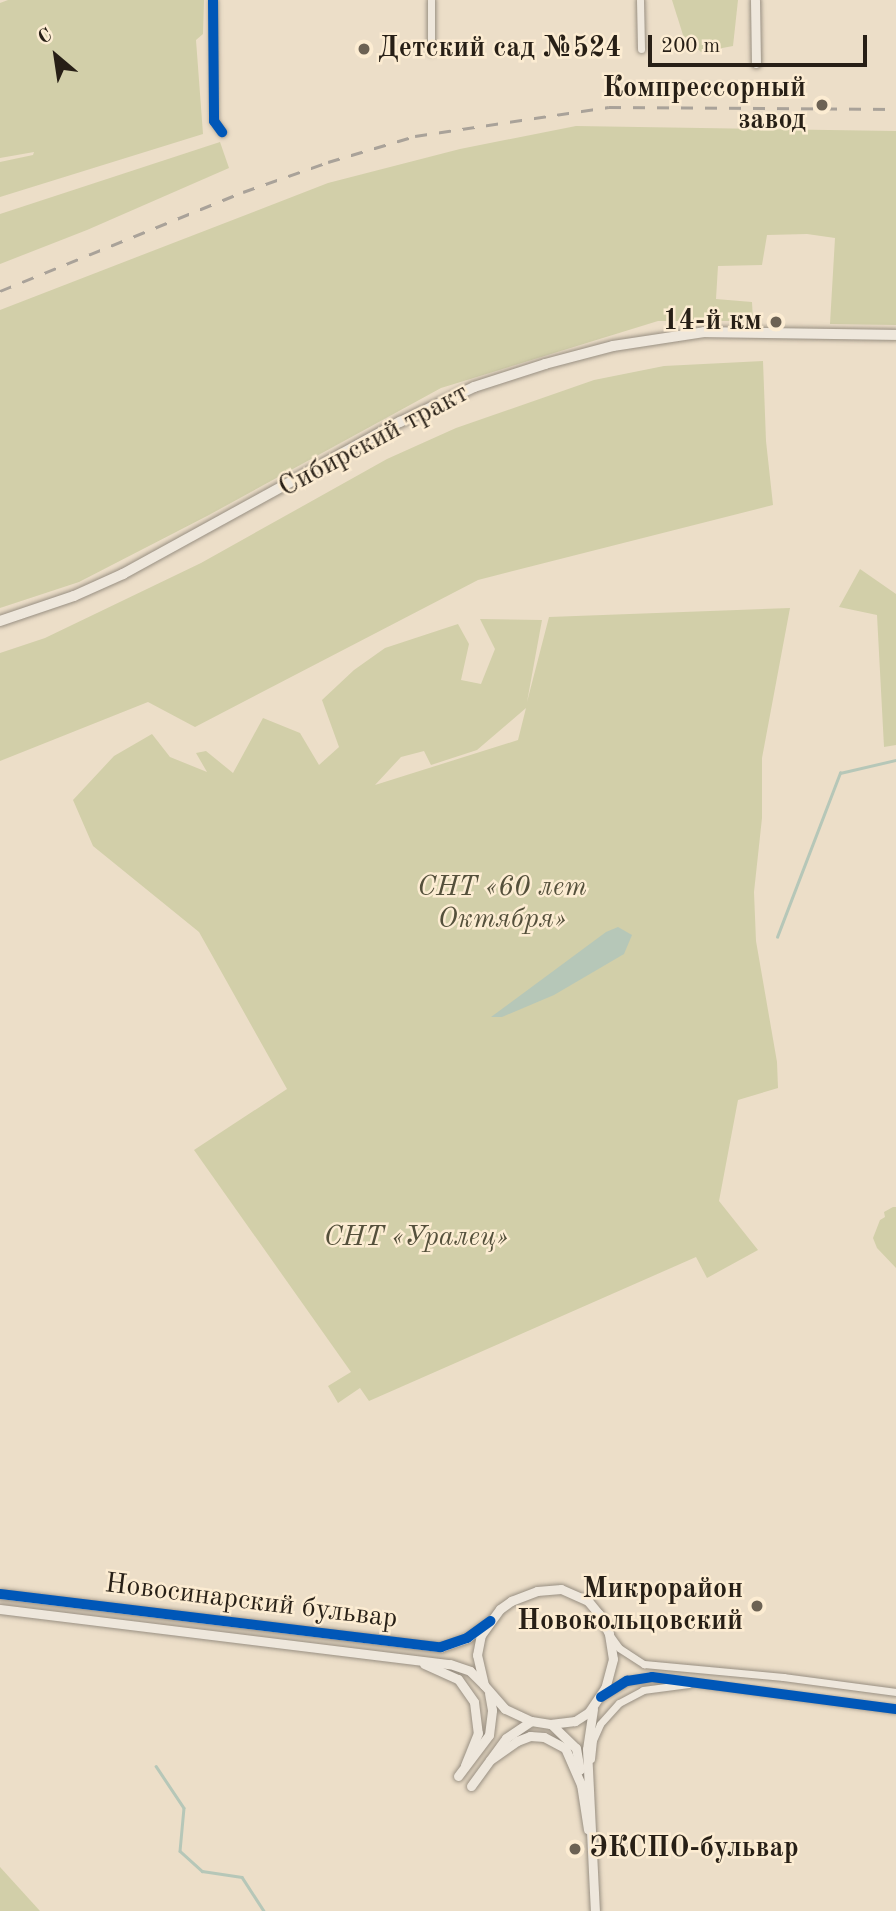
<!DOCTYPE html>
<html>
<head>
<meta charset="utf-8">
<style>
  body { margin:0 }
  #map { position:relative; width:896px; height:1911px; overflow:hidden; background:#ecdec8; font-family:"Old Standard TT",serif }
  div>[style] { position:absolute }
  [style*='--x'] { left:calc(var(--x)*1px); top:calc(var(--y)*1px); width:calc(var(--w)*1px); rotate:calc(var(--a)*1deg) }
  .green>* { inset:0; background:#d2cfa9 }
  .water>* { inset:0; background:#b6c7b8 }
  .stream>* { height:2.5px; margin:-1.25px; padding:0 1.25px; transform-origin:1.25px; border-radius:1.25px; background:#b6c7b8 }
  .roads { filter:drop-shadow(0 0 2px #988f82) drop-shadow(0 0 2px #988f82) }
  .minor>* { height:7px; margin:-3.5px; padding:0 3.5px; transform-origin:3.5px; border-radius:3.5px; background:#eee7dc }
  .tertiary>* { height:9px; margin:-4.5px; padding:0 4.5px; transform-origin:4.5px; border-radius:4.5px; background:#eee7dc }
  .secondary>* { height:10px; margin:-5px; padding:0 5px; transform-origin:5px; border-radius:5px; background:#eee7dc }
  .rail>* { height:2.5px; margin-top:-1.25px; transform-origin:0; background:repeating-linear-gradient(90deg,#a9a299 0 12px,transparent 0 24px) }
  .cycleway>* { height:10px; margin:-5px; padding:0 5px; transform-origin:5px; border-radius:5px; background:#0057b8 }
  .dots>* { width:19px; height:19px; translate:-50% -50%; box-sizing:border-box; border:4px solid #fcecd2; border-radius:50% }
  span { translate:-50% -50%; white-space:nowrap; text-align:center; line-height:1.15; -webkit-text-stroke:5px #fcecd2; paint-order:stroke }
  .poi-label { font-size:28px; color:#271f16; font-weight:700 }
  .left { translate:0 -50%; text-align:left }
  .right { translate:-100% -50%; text-align:right }
  .street-label { font-size:28px; color:#271f16 }
  .park-label { font-size:28px; color:#54503b; font-style:italic }
  .north { position:absolute; left:21px; top:21px; width:70px; height:70px; -webkit-text-stroke:5px #fcecd2; paint-order:stroke; rotate:331deg; font-size:19px; font-weight:700; line-height:28px; text-align:center; color:#271f16 }
  .north::after { content:''; display:block; margin:auto; width:24px; height:32px; background:#271f16; clip-path:polygon(50% 0,100% 100%,50% 72%,0 100%) }
  .scale { position:absolute; left:648px; top:35px; width:219px; height:32px; box-sizing:border-box; border:4px solid #271f16; border-top:0; padding-left:9px; font-size:21px; line-height:24px; white-space:nowrap; color:#271f16; -webkit-text-stroke:5px #fcecd2; paint-order:stroke }
</style>
</head>
<body>
<div id="map">
  <div class="green">
    <div style="clip-path:polygon(8px 0,204px 0,203px 34px,196px 40px,203px 134px,0 197px,0 162px,33px 155px,34px 152px,0 158px,0 3px)"></div>
    <div style="clip-path:polygon(672px 0,738px 0,733px 46px,701px 52px,683px 35px)"></div>
    <div style="clip-path:polygon(576px 126px,896px 131px,896px 325px,830px 324px,835px 238px,807px 234px,767px 235px,762px 265px,718px 266px,716px 299px,752px 302px,753px 321px,658px 321px,441px 388px,209px 515px,79px 582px,0 608px,0 310px,328px 183px,460px 149px)"></div>
    <div style="clip-path:polygon(220px 142px,229px 168px,87px 230px,0 264px,0 214px)"></div>
    <div style="clip-path:polygon(763px 361px,766px 441px,773px 505px,478px 580px,195px 727px,148px 702px,0 761px,0 653px,45px 638px,201px 563px,387px 459px,456px 428px,594px 380px,664px 366px)"></div>
    <div style="clip-path:polygon(860px 569px,896px 594px,896px 745px,884px 747px,877px 615px,839px 607px)"></div>
    <div style="clip-path:polygon(evenodd,790px 608px,762px 758px,762px 818px,754px 892px,756px 941px,777px 1062px,778px 1088px,738px 1100px,719px 1201px,758px 1250px,707px 1278px,696px 1257px,369px 1401px,360px 1388px,338px 1403px,328px 1386px,351px 1372px,194px 1150px,287px 1089px,199px 932px,93px 846px,73px 800px,114px 756px,152px 734px,170px 757px,207px 772px,196px 753px,206px 751px,233px 773px,263px 718px,300px 733px,319px 765px,339px 747px,322px 700px,354px 670px,385px 648px,458px 624px,469px 644px,461px 680px,481px 684px,495px 649px,480px 619px,542px 620px,527px 702px,549px 617px,790px 608px,526px 708px,518px 740px,375px 785px,401px 757px,424px 751px,431px 765px,477px 750px,526px 708px)"></div>
    <div style="clip-path:polygon(893px 1207px,896px 1207px,896px 1268px,877px 1248px,873px 1238px,880px 1220px,885px 1217px,884px 1212px)"></div>
    <div style="clip-path:polygon(0 1867px,40px 1911px,0 1911px)"></div>
  </div>
  <div class="water">
    <div style="clip-path:polygon(618px 927px,632px 935px,624px 954px,554px 995px,502px 1017px,491px 1017px,606px 932px)"></div>
  </div>
  <div class="stream">
    <div style="--x:777;--y:937;--w:176;--a:-69"></div>
    <div style="--x:840;--y:773;--w:57;--a:-13.1"></div>
    <div style="--x:156;--y:1766;--w:50;--a:56.3"></div>
    <div style="--x:184;--y:1808;--w:43;--a:95.3"></div>
    <div style="--x:180;--y:1851;--w:30;--a:42"></div>
    <div style="--x:202;--y:1871;--w:40;--a:8.5"></div>
    <div style="--x:242;--y:1877;--w:40;--a:57.1"></div>
  </div>
  <div class="roads">
    <div class="minor">
      <div style="--x:213;--y:0;--w:121;--a:89.5"></div>
      <div style="--x:214;--y:121;--w:14;--a:54"></div>
      <div style="--x:640;--y:0;--w:49;--a:88.8"></div>
      <div style="--x:431;--y:51;--w:51;--a:-90"></div>
      <div style="--x:609;--y:1634;--w:17;--a:54"></div>
      <div style="--x:619;--y:1648;--w:30;--a:33"></div>
      <div style="--x:644;--y:1664;--w:140;--a:5.3"></div>
      <div style="--x:783;--y:1677;--w:114;--a:7.6"></div>
      <div style="--x:602;--y:1696;--w:29;--a:-31"></div>
      <div style="--x:627;--y:1681;--w:25;--a:-9"></div>
      <div style="--x:652;--y:1677;--w:246;--a:7.5"></div>
      <div style="--x:591;--y:1759;--w:19;--a:-84"></div>
      <div style="--x:593;--y:1740;--w:17;--a:-66"></div>
      <div style="--x:600;--y:1724;--w:28;--a:-48"></div>
      <div style="--x:619;--y:1703;--w:27;--a:-28"></div>
      <div style="--x:643;--y:1690;--w:46;--a:-7.4"></div>
    </div>
    <div class="tertiary">
      <div style="--x:755;--y:0;--w:63;--a:89.1"></div>
      <div style="--x:561;--y:1589;--w:30;--a:24"></div>
      <div style="--x:588;--y:1601;--w:17;--a:50"></div>
      <div style="--x:599;--y:1614;--w:22;--a:63"></div>
      <div style="--x:609;--y:1634;--w:25;--a:81"></div>
      <div style="--x:613;--y:1659;--w:30;--a:105"></div>
      <div style="--x:605;--y:1688;--w:29;--a:124"></div>
      <div style="--x:589;--y:1712;--w:17;--a:147"></div>
      <div style="--x:575;--y:1721;--w:25;--a:173"></div>
      <div style="--x:550;--y:1724;--w:19;--a:-171"></div>
      <div style="--x:531;--y:1721;--w:29;--a:-155"></div>
      <div style="--x:505;--y:1709;--w:32;--a:-131"></div>
      <div style="--x:484;--y:1685;--w:31;--a:-103"></div>
      <div style="--x:477;--y:1655;--w:20;--a:-79"></div>
      <div style="--x:481;--y:1635;--w:32;--a:-54"></div>
      <div style="--x:500;--y:1609;--w:14;--a:-36"></div>
      <div style="--x:511;--y:1601;--w:28;--a:-21"></div>
      <div style="--x:537;--y:1591;--w:24;--a:-5"></div>
      <div style="--x:0;--y:1594;--w:444;--a:6.9"></div>
      <div style="--x:441;--y:1647;--w:28;--a:-19"></div>
      <div style="--x:467;--y:1638;--w:29;--a:-36"></div>
      <div style="--x:0;--y:1609;--w:453;--a:7"></div>
      <div style="--x:450;--y:1664;--w:21;--a:19"></div>
      <div style="--x:470;--y:1671;--w:20;--a:45"></div>
      <div style="--x:424;--y:1664;--w:37;--a:24"></div>
      <div style="--x:458;--y:1679;--w:28;--a:55"></div>
      <div style="--x:474;--y:1702;--w:31;--a:83"></div>
      <div style="--x:478;--y:1733;--w:35;--a:112"></div>
      <div style="--x:593;--y:1709;--w:40;--a:98.5"></div>
      <div style="--x:587;--y:1749;--w:162;--a:87.2"></div>
      <div style="--x:552;--y:1725;--w:33;--a:44"></div>
      <div style="--x:576;--y:1748;--w:22;--a:80"></div>
      <div style="--x:490;--y:1760;--w:33;--a:-35"></div>
      <div style="--x:517;--y:1741;--w:14;--a:-21"></div>
      <div style="--x:530;--y:1736;--w:14;--a:4"></div>
      <div style="--x:544;--y:1737;--w:24;--a:28"></div>
      <div style="--x:565;--y:1748;--w:43;--a:66.4"></div>
      <div style="--x:458;--y:1776;--w:51;--a:-52.9"></div>
      <div style="--x:489;--y:1735;--w:25;--a:-83"></div>
      <div style="--x:492;--y:1710;--w:17;--a:-100"></div>
      <div style="--x:581;--y:1784;--w:46;--a:81.2"></div>
      <div style="--x:471;--y:1786;--w:59;--a:-53.9"></div>
      <div style="--x:506;--y:1738;--w:30;--a:-34"></div>
    </div>
    <div class="secondary">
      <div style="--x:0;--y:621;--w:78;--a:-18.7"></div>
      <div style="--x:74;--y:596;--w:54;--a:-24.2"></div>
      <div style="--x:123;--y:574;--w:316;--a:-28.8"></div>
      <div style="--x:400;--y:422;--w:82;--a:-25.3"></div>
      <div style="--x:474;--y:387;--w:75;--a:-17.9"></div>
      <div style="--x:545;--y:364;--w:70;--a:-14.8"></div>
      <div style="--x:613;--y:346;--w:92;--a:-8.7"></div>
      <div style="--x:704;--y:332;--w:192;--a:0.9"></div>
    </div>
  </div>
  <div class="rail">
    <div style="--x:0;--y:291;--w:262;--a:-22.2"></div>
    <div style="--x:243;--y:192;--w:90;--a:-19.4"></div>
    <div style="--x:328;--y:162;--w:91;--a:-16.6"></div>
    <div style="--x:415;--y:136;--w:196;--a:-8.5"></div>
    <div style="--x:609;--y:107;--w:287;--a:0.4"></div>
  </div>
  <div class="cycleway">
    <div style="--x:213;--y:0;--w:121;--a:89.5"></div>
    <div style="--x:214;--y:121;--w:14;--a:54"></div>
    <div style="--x:0;--y:1594;--w:444;--a:6.9"></div>
    <div style="--x:441;--y:1647;--w:28;--a:-19"></div>
    <div style="--x:467;--y:1638;--w:29;--a:-36"></div>
    <div style="--x:601;--y:1697;--w:31;--a:-32"></div>
    <div style="--x:627;--y:1681;--w:25;--a:-9"></div>
    <div style="--x:652;--y:1677;--w:246;--a:7.5"></div>
  </div>
  <div class="dots">
    <div style="left:364px;top:49px;background:#6c6254"></div>
    <div style="left:822px;top:105px;background:#6c6254"></div>
    <div style="left:776px;top:322px;background:#6c6254"></div>
    <div style="left:757px;top:1606px;background:#6c6254"></div>
    <div style="left:575px;top:1849px;background:#6c6254"></div>
  </div>
  <div class="poi-label">
    <span class="left" style="left:378px;top:49px">Детский сад №524</span>
    <span class="right" style="left:806px;top:105px">Компрессорный<br>завод</span>
    <span class="right" style="left:762px;top:322px">14-й км</span>
    <span class="right" style="left:743px;top:1606px">Микрорайон<br>Новокольцовский</span>
    <span class="left" style="left:589px;top:1849px">ЭКСПО-бульвар</span>
  </div>
  <div class="street-label">
    <span style="left:374px;top:441px;rotate:-28deg">Сибирский тракт</span>
    <span style="left:251px;top:1602px;rotate:7deg">Новосинарский бульвар</span>
  </div>
  <div class="park-label">
    <span style="left:502px;top:904px">СНТ «60 лет<br>Октября»</span>
    <span style="left:416px;top:1238px">СНТ «Уралец»</span>
  </div>
  <div class="north">С</div>
  <div class="scale">200 m</div>
</div>
</body>
</html>
